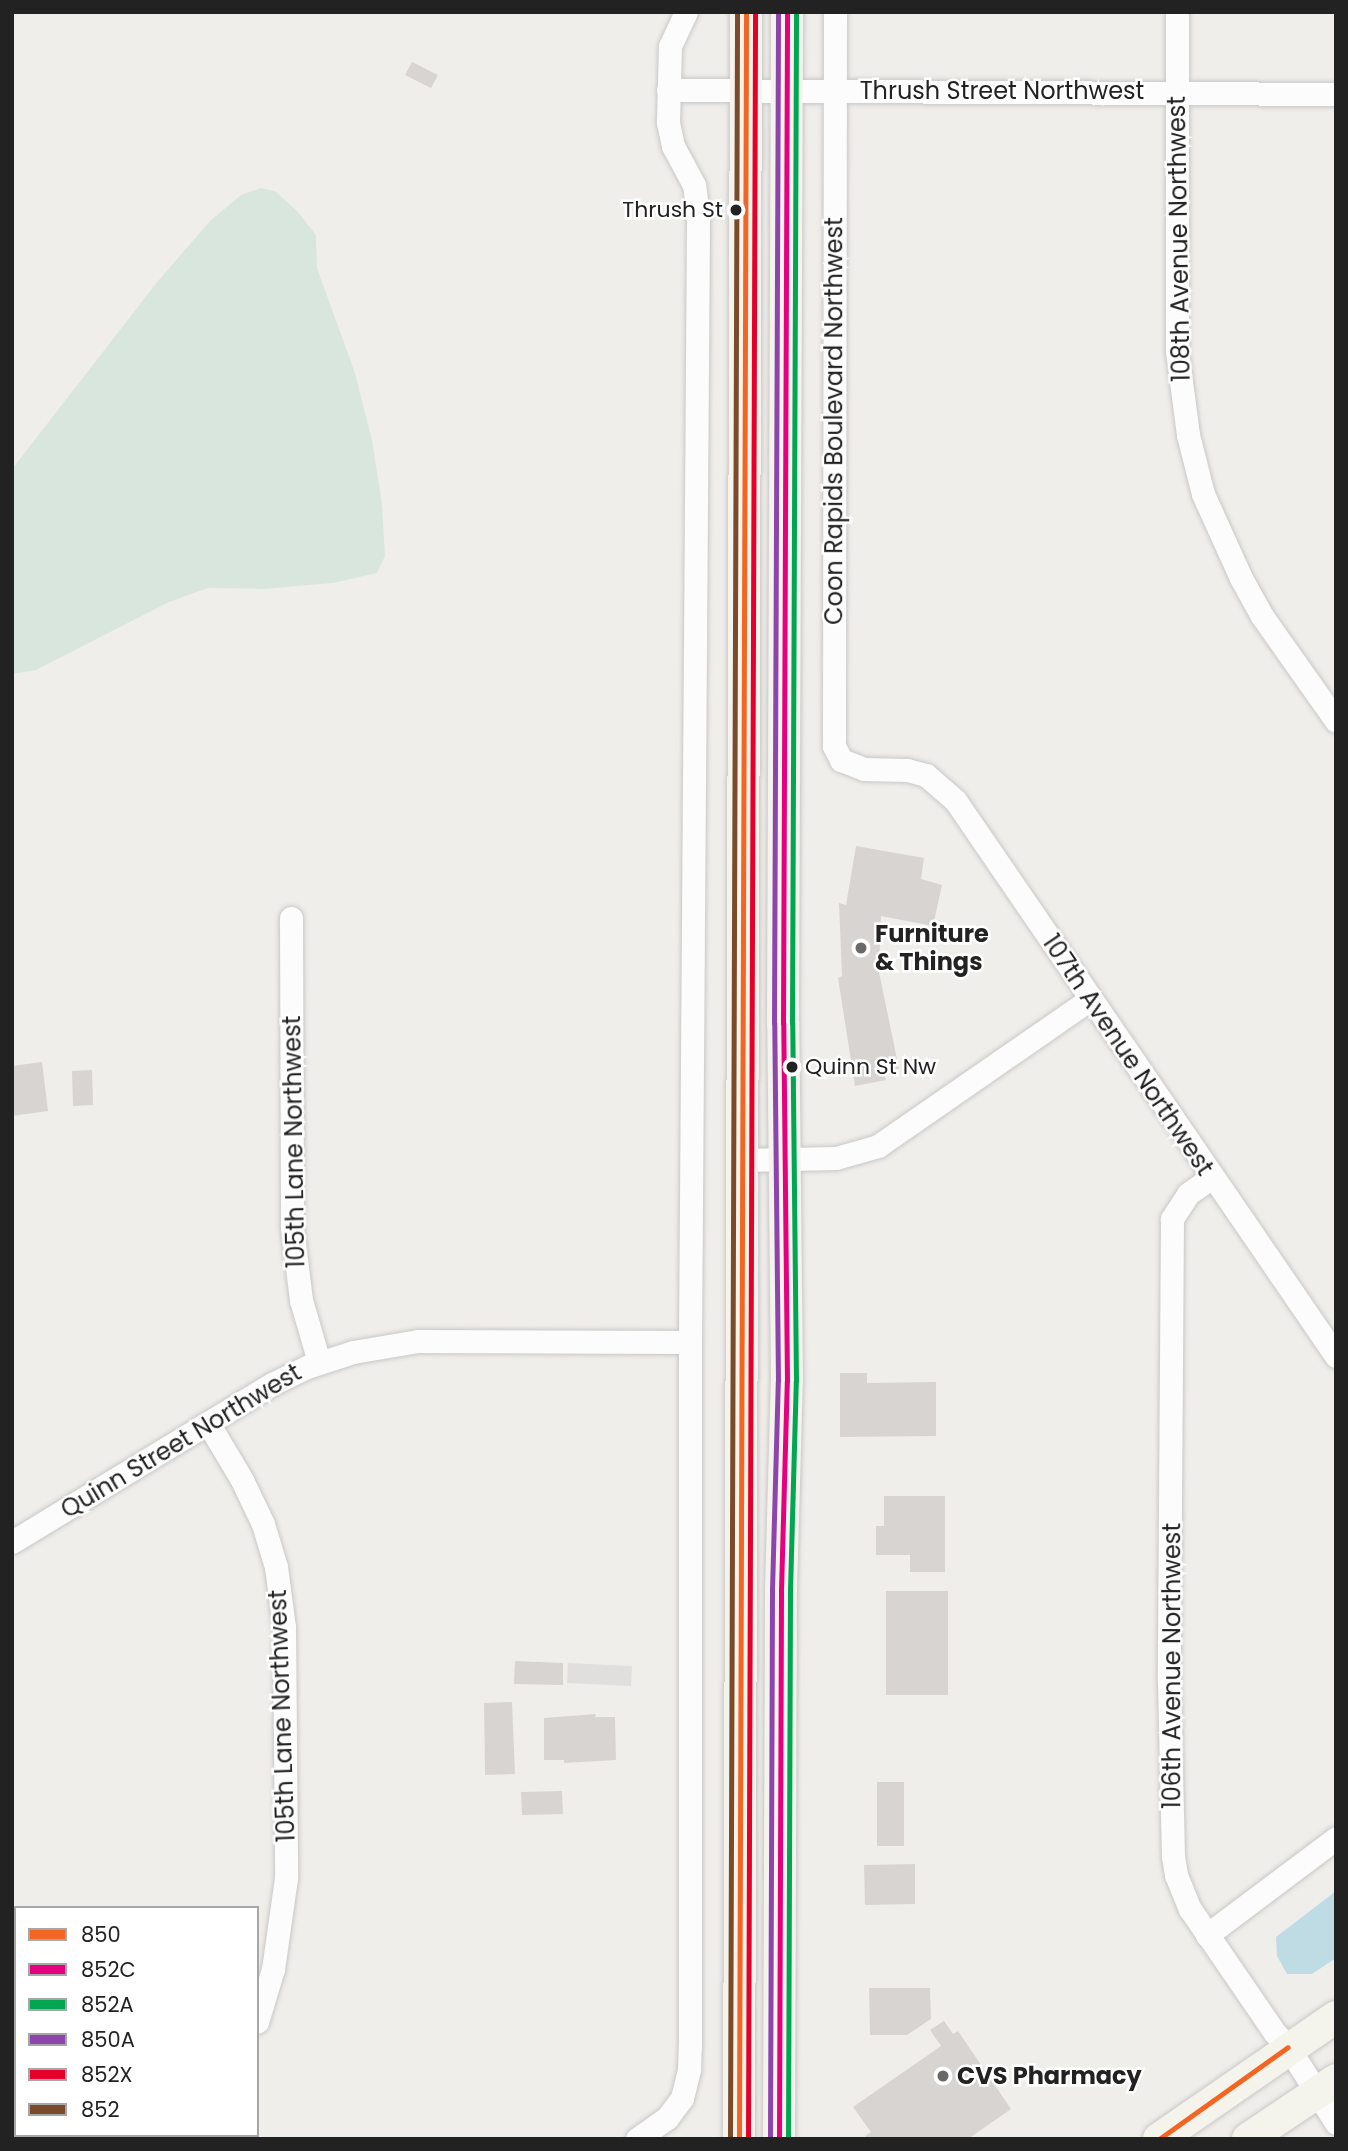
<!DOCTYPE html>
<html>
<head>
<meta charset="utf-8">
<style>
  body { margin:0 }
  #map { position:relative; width:1348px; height:2151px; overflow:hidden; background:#f0eeeb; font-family:Poppins,sans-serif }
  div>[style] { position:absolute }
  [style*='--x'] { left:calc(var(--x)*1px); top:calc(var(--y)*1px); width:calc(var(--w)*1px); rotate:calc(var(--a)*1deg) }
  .wetland>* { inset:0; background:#d9e6de }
  .parking>* { inset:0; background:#e0dfde }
  .water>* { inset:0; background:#bfdbe3 }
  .building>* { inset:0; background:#d7d4d2 }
  .roads { filter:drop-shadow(0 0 2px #c9c8c7) drop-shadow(0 0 2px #c9c8c7) }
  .minor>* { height:23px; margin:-11.5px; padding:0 11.5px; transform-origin:11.5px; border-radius:11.5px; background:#fdfcfc }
  .secondary>* { height:32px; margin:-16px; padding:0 16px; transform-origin:16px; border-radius:16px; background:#f4f4ed }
  .bus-1>* { height:5px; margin:-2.5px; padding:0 2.5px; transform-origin:2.5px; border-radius:2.5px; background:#f26522 }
  .bus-2>* { height:5px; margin:-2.5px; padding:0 2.5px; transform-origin:2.5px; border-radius:2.5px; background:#e5007d }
  .bus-3>* { height:5px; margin:-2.5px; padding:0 2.5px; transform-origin:2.5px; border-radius:2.5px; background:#00a651 }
  .bus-4>* { height:5px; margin:-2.5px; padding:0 2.5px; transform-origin:2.5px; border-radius:2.5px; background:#8e44ad }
  .bus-5>* { height:5px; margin:-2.5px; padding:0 2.5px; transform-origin:2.5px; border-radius:2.5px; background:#e4002b }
  .bus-6>* { height:5px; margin:-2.5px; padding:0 2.5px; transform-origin:2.5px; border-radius:2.5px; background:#7a4b2a }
  .dots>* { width:19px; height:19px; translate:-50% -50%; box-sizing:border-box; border:4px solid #fff; border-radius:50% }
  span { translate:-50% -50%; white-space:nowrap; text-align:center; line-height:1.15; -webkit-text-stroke:5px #fff; paint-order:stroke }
  .bus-label { font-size:22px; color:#222 }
  .right { translate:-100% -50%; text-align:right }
  .left { translate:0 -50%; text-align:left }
  .street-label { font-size:24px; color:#222 }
  .poi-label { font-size:24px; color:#222; font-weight:700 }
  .frame { position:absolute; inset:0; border:14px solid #222; pointer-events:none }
  .legend { position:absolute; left:14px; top:1906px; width:245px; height:231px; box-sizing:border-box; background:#fff; border:2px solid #a7a7a7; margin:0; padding:9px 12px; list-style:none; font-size:21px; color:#222 }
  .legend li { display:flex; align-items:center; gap:14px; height:35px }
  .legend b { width:35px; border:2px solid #a7a7a7 }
</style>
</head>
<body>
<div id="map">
  <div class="wetland">
    <div style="clip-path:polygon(261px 188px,275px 191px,298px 212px,316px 235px,317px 268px,355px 373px,372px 440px,382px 504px,385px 556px,377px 573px,333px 583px,263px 589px,208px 588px,169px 602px,36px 670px,12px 674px,12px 469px,158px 281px,210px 221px,241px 195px)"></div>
  </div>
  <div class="parking">
    <div style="clip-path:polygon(568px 1663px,632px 1666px,631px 1686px,567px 1683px)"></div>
  </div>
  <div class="water">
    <div style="clip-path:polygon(1336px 1891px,1336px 1958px,1312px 1974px,1287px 1974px,1277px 1956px,1276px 1937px)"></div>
  </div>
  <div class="building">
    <div style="clip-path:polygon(412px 62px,438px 75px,431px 88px,405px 75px)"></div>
    <div style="clip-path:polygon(856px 846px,924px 858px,921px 879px,942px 885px,933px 926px,881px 916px,879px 972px,899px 1069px,884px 1072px,886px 1080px,855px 1086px,838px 978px,842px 976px,839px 903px,846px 905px)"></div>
    <div style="clip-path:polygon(42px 1062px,48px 1111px,12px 1116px,12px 1066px)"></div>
    <div style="clip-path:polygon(92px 1070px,93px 1105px,73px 1106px,72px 1071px)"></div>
    <div style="clip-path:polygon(840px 1373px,867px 1373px,867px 1383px,936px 1382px,936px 1436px,840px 1437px)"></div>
    <div style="clip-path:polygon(884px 1496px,945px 1496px,945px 1572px,910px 1572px,910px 1555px,876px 1555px,876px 1526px,884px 1526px)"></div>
    <div style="clip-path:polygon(886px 1591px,948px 1591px,948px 1695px,886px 1695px)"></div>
    <div style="clip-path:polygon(515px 1661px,563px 1663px,563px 1685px,514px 1684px)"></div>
    <div style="clip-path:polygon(512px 1702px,515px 1774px,485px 1775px,484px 1703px)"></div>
    <div style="clip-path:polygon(596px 1714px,595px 1717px,615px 1717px,616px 1760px,564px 1763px,564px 1760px,544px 1760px,544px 1718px)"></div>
    <div style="clip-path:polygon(877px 1782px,904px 1782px,904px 1846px,877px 1846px)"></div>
    <div style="clip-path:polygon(562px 1791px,563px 1814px,522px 1815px,521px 1792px)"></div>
    <div style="clip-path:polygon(915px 1864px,915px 1904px,865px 1905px,864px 1865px)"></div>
    <div style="clip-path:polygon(869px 1988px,930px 1988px,931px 2019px,907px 2035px,870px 2035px)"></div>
    <div style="clip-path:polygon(944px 2021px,953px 2034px,958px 2031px,1011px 2109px,968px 2139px,867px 2139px,865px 2136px,871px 2132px,853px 2107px,941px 2046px,930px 2030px)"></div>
  </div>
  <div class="roads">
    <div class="minor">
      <div style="--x:835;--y:12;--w:734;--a:90.08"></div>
      <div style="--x:834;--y:746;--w:16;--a:63"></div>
      <div style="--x:841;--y:760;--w:25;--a:21"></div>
      <div style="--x:864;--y:769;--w:43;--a:1.3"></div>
      <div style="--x:907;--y:770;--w:20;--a:15"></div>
      <div style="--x:926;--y:775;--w:38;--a:41"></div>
      <div style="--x:955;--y:800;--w:674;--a:55.58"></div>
      <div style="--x:1177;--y:12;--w:339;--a:90"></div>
      <div style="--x:1177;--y:351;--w:85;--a:82.5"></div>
      <div style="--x:1188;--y:435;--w:61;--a:75.7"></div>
      <div style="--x:1203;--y:494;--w:92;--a:65.7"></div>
      <div style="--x:1241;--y:578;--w:43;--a:61.1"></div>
      <div style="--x:1262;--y:616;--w:128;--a:54.8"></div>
      <div style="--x:668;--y:90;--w:668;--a:0.34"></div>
      <div style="--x:291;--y:918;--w:309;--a:89.8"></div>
      <div style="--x:292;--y:1227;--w:74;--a:83"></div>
      <div style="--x:301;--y:1300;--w:65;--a:73.8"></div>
      <div style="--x:743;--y:1160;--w:93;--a:-1.2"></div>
      <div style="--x:836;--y:1158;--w:44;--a:-15.9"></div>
      <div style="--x:878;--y:1146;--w:257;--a:-34.7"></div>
      <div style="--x:1212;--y:1177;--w:29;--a:145"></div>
      <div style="--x:1188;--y:1194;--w:30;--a:123"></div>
      <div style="--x:1172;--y:1219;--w:462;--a:90.4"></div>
      <div style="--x:1169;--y:1681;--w:175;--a:88.7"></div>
      <div style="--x:1173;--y:1856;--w:19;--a:81"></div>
      <div style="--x:1176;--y:1875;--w:37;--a:68"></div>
      <div style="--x:1190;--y:1909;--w:150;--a:55.6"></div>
      <div style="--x:1275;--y:2033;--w:19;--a:47"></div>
      <div style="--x:1288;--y:2047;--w:90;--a:57.7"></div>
      <div style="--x:208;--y:1423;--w:66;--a:59.2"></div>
      <div style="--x:242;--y:1480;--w:49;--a:64.5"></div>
      <div style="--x:263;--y:1524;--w:45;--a:73.2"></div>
      <div style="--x:276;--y:1567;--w:61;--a:82.4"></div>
      <div style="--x:284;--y:1627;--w:251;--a:89.5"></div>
      <div style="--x:286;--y:1878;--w:92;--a:98.1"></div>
      <div style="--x:273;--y:1969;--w:55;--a:106.8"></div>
      <div style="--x:12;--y:1542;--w:304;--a:-31.3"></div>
      <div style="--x:272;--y:1384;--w:39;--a:-26"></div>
      <div style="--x:307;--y:1367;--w:48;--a:-18.1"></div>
      <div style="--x:353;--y:1352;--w:66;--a:-9.6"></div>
      <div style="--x:418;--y:1341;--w:272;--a:0.2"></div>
      <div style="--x:1207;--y:1935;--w:161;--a:-36.9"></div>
      <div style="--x:179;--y:2139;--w:5;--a:-53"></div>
      <div style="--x:637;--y:2139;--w:37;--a:-35"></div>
      <div style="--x:667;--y:2118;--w:25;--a:-53"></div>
      <div style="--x:682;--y:2098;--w:30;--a:-76"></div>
      <div style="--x:689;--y:2069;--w:23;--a:-88"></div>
      <div style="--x:690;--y:2046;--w:704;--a:-90"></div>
      <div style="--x:690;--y:1342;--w:1126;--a:-89.59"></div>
      <div style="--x:698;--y:216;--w:31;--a:-97"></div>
      <div style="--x:694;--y:185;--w:44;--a:-118.3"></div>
      <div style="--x:673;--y:146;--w:25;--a:-102"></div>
      <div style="--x:668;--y:122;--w:76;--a:-88.5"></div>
      <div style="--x:670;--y:46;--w:38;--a:-65"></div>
    </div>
    <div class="secondary">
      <div style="--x:739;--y:2139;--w:2127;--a:-89.81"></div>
      <div style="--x:779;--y:2139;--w:549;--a:-89.79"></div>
      <div style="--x:781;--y:1590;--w:209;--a:-88.4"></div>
      <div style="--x:787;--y:1381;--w:358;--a:-90.6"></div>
      <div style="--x:783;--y:1023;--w:1011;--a:-89.77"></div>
      <div style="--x:1159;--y:2139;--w:215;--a:-34.6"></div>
      <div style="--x:1248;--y:2139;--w:106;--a:-33.8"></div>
    </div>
  </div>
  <div class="bus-1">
    <div style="--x:739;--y:2139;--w:2127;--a:-89.81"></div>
    <div style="--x:1159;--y:2139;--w:158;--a:-35.5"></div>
  </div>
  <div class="bus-2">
    <div style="--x:779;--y:2139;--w:549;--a:-89.79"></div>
    <div style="--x:781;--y:1590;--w:209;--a:-88.4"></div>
    <div style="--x:787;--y:1381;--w:358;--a:-90.6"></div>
    <div style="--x:783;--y:1023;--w:1011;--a:-89.77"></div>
  </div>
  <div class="bus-3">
    <div style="--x:788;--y:2139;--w:549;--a:-89.79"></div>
    <div style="--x:790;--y:1590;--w:209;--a:-88.4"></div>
    <div style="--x:796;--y:1381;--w:358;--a:-90.6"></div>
    <div style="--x:792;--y:1023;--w:1011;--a:-89.77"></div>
  </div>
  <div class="bus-4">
    <div style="--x:770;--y:2139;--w:549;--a:-89.79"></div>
    <div style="--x:772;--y:1590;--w:209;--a:-88.4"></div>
    <div style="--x:778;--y:1381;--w:358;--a:-90.6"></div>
    <div style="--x:774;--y:1023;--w:1011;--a:-89.77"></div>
  </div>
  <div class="bus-5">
    <div style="--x:748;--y:2139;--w:2127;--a:-89.81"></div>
  </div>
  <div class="bus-6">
    <div style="--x:730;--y:2139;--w:2127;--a:-89.81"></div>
  </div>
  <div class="dots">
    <div style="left:736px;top:210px;background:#222"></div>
    <div style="left:861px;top:948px;background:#6a6968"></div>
    <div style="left:792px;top:1067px;background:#222"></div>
    <div style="left:943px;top:2076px;background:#6a6968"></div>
  </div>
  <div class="bus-label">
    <span class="right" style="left:723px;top:210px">Thrush St</span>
    <span class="left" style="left:805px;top:1067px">Quinn St Nw</span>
  </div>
  <div class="street-label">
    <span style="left:1002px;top:91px">Thrush Street Northwest</span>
    <span style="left:1179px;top:239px;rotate:-91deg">108th Avenue Northwest</span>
    <span style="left:834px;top:421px;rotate:-90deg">Coon Rapids Boulevard Northwest</span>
    <span style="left:1128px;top:1055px;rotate:56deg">107th Avenue Northwest</span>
    <span style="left:294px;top:1142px;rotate:-91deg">105th Lane Northwest</span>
    <span style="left:181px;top:1441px;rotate:-31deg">Quinn Street Northwest</span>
    <span style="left:1172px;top:1666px;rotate:-90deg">106th Avenue Northwest</span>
    <span style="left:282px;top:1716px;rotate:-92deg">105th Lane Northwest</span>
  </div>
  <div class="poi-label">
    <span class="left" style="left:875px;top:948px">Furniture<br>&amp; Things</span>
    <span class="left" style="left:957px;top:2076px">CVS Pharmacy</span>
  </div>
  <div class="frame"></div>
  <ul class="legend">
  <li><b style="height:9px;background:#f26522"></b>850</li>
  <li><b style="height:9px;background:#e5007d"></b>852C</li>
  <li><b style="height:9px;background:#00a651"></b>852A</li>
  <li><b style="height:9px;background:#8e44ad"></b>850A</li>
  <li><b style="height:9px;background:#e4002b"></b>852X</li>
  <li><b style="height:9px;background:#7a4b2a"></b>852</li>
  </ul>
</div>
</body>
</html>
